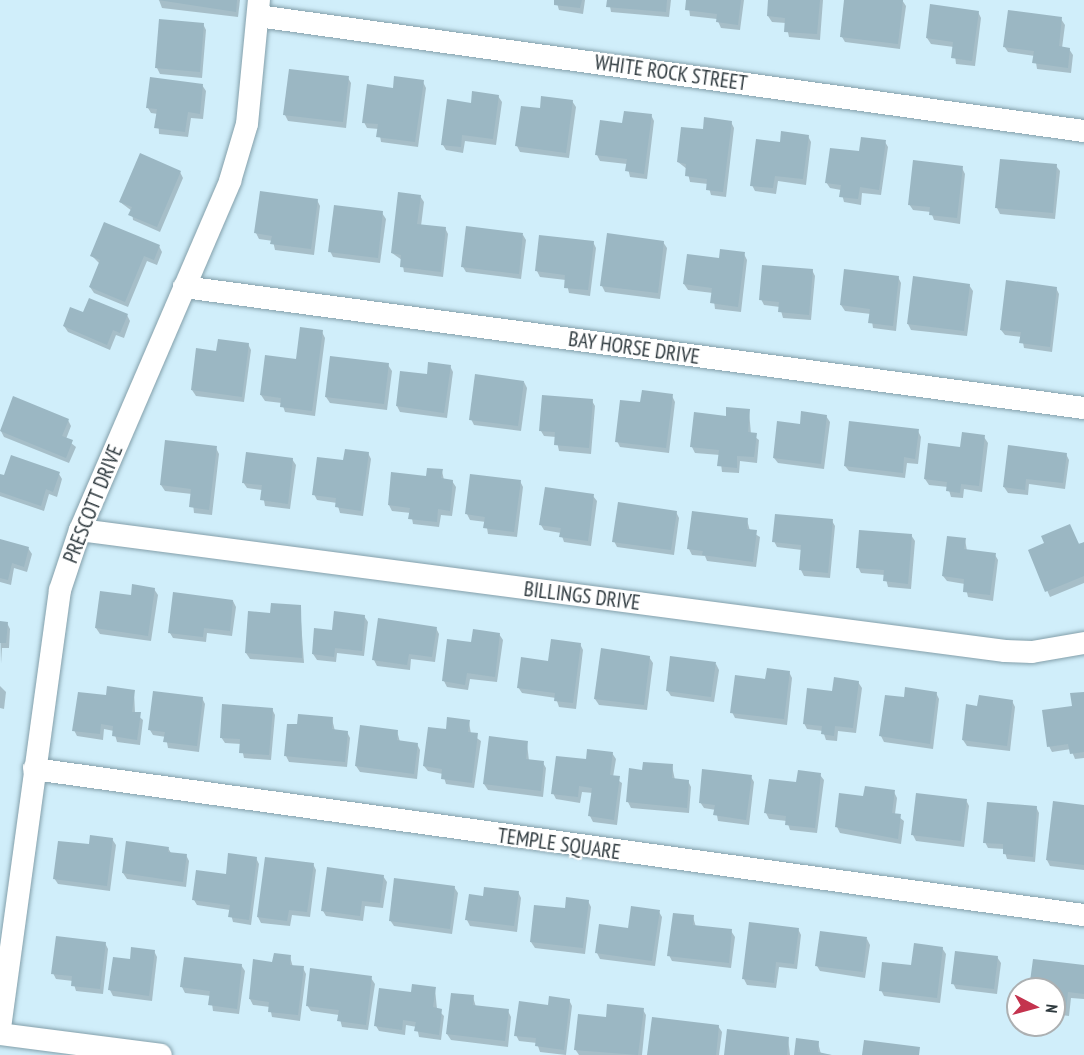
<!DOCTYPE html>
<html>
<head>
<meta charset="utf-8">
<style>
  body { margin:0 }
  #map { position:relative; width:1084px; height:1055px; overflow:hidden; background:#d0eefa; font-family:"PT Sans Narrow",sans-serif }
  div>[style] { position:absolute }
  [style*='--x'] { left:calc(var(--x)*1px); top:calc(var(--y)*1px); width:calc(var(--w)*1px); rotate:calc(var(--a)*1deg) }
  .shadow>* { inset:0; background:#0003 }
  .building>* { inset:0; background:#9bb7c3 }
  .roads { filter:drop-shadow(0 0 2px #839faa) drop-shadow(0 0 2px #839faa) }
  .minor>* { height:22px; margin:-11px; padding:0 11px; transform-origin:11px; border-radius:11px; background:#fff }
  span { translate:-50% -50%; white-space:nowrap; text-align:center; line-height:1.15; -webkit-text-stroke:4.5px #fff; paint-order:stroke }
  .street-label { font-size:21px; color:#2f3a3f }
  .north { position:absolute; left:1006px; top:977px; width:60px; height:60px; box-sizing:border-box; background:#fff; border:2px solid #acb0b2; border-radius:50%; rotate:96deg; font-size:16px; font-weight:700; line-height:24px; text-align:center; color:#2f3a3f }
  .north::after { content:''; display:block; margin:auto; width:21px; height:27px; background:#c4334e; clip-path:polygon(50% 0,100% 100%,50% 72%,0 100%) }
</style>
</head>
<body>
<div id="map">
  <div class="shadow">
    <div style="clip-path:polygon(159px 0,240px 0,238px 17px,162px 8px)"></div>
    <div style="clip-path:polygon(556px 0,585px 0,583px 14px,559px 10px)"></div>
    <div style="clip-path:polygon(609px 0,671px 0,669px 17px,611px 12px)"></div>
    <div style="clip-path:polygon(688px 0,744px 0,740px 30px,721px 28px,717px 19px,690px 16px)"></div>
    <div style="clip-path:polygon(770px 0,823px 0,820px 40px,789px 37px,786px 23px,772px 22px,768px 16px)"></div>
    <div style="clip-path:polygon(846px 0,902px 0,906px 6px,900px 49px,845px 42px,842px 37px)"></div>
    <div style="clip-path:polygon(978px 12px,981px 18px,975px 66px,956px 64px,954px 47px,931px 44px,927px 38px)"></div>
    <div style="clip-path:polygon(1061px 19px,1065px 25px,1062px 48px,1069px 49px,1073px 55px,1071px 73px,1037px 69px,1035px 56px,1008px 52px,1004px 46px)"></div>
    <div style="clip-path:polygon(203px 24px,206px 30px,202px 78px,160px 74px,157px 68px)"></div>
    <div style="clip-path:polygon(348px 78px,351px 83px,346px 128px,288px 121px,285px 115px)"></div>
    <div style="clip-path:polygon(423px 82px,426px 88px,418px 147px,381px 142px,379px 129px,367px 128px,364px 122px,394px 89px)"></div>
    <div style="clip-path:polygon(202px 85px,206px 91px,203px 119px,191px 118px,188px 137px,159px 134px,158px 114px,151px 113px,148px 108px)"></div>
    <div style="clip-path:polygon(498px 96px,502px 102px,496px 145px,465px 141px,463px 153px,446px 150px,443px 145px,472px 104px)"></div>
    <div style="clip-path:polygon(572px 101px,576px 107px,569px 158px,520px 152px,517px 146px,541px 110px)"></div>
    <div style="clip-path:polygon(651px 115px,654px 121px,647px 179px,630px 177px,627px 164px,600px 161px,597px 155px,624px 125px)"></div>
    <div style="clip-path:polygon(731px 122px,734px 128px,726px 197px,711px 195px,708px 184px,690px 182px,687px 169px,678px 162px,704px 131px)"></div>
    <div style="clip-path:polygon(808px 136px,811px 142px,806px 185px,778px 181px,776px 194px,755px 191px,752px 185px,781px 144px)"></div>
    <div style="clip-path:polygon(885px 142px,888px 147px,881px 195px,862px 193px,861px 205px,844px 202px,841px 190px,830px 188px,826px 182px,860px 153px)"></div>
    <div style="clip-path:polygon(1056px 166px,1060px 171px,1055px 219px,1000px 214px,997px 208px)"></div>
    <div style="clip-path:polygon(962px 168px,965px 174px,960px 224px,934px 220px,931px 212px,913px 210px,909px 204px)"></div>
    <div style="clip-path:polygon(180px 172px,183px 178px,160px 232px,133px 220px,132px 211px,120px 202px)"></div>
    <div style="clip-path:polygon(420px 196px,424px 202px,421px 226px,445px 228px,448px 234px,443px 277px,404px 272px,402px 260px,392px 253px)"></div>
    <div style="clip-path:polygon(317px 200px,320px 206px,314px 255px,275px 250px,273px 241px,259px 239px,256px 233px)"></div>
    <div style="clip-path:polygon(382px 213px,386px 219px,380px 263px,333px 257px,330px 251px)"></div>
    <div style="clip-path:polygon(523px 235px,526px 240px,521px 279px,466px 272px,463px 267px)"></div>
    <div style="clip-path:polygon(593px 242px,596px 248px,590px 296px,569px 293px,566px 280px,540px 277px,537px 271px)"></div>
    <div style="clip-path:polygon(663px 242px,667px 248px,660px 299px,605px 292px,602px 286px)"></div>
    <div style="clip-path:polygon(159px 246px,162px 252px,157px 265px,147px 261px,128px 307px,94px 293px,90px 287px,100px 264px,92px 256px)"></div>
    <div style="clip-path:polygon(744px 254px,747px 260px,741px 312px,715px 309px,713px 293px,688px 290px,684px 284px,720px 260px)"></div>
    <div style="clip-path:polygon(812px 270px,815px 276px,811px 320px,783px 318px,780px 307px,764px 305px,761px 299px)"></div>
    <div style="clip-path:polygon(898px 277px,901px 283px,896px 331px,873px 328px,871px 314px,845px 311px,841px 305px)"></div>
    <div style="clip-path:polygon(969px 285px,973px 291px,967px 336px,911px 330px,908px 324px)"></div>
    <div style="clip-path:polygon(1056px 288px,1059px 294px,1052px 352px,1024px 348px,1022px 337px,1005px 335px,1001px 330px)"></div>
    <div style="clip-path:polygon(84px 314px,127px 315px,130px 321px,124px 338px,116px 335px,110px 350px,68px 332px,64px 326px)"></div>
    <div style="clip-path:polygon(322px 332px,325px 338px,315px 416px,285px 412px,282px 403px,265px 401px,261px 395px)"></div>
    <div style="clip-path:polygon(248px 344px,251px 350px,244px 402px,196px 396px,192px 390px,218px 353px)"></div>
    <div style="clip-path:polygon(388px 365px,392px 371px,387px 410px,330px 403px,326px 397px)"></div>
    <div style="clip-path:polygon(450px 366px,453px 372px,447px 418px,400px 412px,397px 406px,428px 376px)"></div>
    <div style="clip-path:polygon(524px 382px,527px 388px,521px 431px,474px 425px,471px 419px)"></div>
    <div style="clip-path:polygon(672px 396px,675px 402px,669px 453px,620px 447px,617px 441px,642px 404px)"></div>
    <div style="clip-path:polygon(592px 401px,595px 406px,591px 454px,559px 451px,556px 437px,544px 436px,541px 431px)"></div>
    <div style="clip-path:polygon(749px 411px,751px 434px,759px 440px,757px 463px,740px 461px,739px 473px,722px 472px,720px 455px,695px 453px,692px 447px,727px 417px)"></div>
    <div style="clip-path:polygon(826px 416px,830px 422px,824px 469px,778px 463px,774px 458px,801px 425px)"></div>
    <div style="clip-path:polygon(68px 420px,71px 426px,66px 439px,76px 447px,69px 463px,4px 437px,1px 431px)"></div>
    <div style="clip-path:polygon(918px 431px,921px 437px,918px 464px,907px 463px,905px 478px,849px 471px,845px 466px)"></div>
    <div style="clip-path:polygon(984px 437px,988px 443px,982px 492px,964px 489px,963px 498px,951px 497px,948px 487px,929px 485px,925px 479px,961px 448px)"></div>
    <div style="clip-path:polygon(216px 448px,219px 454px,212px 515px,194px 513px,192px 494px,165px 491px,161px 485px)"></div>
    <div style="clip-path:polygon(368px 453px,371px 459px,363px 516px,340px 513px,337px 503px,317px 500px,314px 494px,344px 462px)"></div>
    <div style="clip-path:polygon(1066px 454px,1069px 460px,1065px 489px,1029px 484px,1028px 495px,1008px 493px,1004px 487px)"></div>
    <div style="clip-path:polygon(292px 459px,296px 465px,290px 509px,265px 506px,262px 490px,247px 488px,243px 482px)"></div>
    <div style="clip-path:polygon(442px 471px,444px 480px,452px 481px,456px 487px,452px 516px,441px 515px,439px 527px,413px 524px,411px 513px,392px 511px,389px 505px)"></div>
    <div style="clip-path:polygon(59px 474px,62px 479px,57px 497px,49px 494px,44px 511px,0 496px,0 476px)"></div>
    <div style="clip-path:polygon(520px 481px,523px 487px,517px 537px,488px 534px,486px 522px,470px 520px,467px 514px)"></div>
    <div style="clip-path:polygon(593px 496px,597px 501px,591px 546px,564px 542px,561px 533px,544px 530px,541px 525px)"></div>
    <div style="clip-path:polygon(676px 512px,679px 518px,674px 555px,617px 547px,614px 541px)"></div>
    <div style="clip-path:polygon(747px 520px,750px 531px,760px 537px,756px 567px,707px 561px,705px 556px,692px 555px,689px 549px)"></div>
    <div style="clip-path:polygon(832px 521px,835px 526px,830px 578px,804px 576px,801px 570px,802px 550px,777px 547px,774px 541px)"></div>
    <div style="clip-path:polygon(911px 535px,915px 541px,911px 589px,888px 587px,885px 575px,861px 573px,858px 567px)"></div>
    <div style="clip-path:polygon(965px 539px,967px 551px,995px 555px,998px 560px,993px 601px,968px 597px,965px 584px,947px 581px,943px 576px)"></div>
    <div style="clip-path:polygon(0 541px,28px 548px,32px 554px,27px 572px,14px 568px,11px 585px,0 582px)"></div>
    <div style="clip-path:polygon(1084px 543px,1084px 583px,1050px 597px,1030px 551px)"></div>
    <div style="clip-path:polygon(154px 589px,158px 595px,151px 641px,100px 634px,96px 628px,132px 597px)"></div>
    <div style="clip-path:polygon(233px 601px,236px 607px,232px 636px,207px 633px,206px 642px,173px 638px,170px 633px)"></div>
    <div style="clip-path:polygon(300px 607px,304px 663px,250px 659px,246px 653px,271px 614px)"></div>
    <div style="clip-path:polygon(364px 616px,368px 622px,364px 656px,337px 653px,336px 662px,317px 660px,313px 654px,334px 631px)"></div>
    <div style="clip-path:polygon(0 623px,7px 623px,10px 629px,9px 648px,2px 648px,1px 664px)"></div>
    <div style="clip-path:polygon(436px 628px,439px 634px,435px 662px,411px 659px,410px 670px,377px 666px,374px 660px)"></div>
    <div style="clip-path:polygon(499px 634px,503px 640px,497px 682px,470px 679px,468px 690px,447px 687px,444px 681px,473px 643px)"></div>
    <div style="clip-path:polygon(580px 644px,583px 650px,576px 709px,559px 707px,556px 698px,522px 693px,518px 687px)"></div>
    <div style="clip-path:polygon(649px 657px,653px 663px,647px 710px,599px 705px,595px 699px)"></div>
    <div style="clip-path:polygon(716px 664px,719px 670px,714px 702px,671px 696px,667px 690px)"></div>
    <div style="clip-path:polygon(789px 672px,792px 678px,787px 725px,735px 718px,732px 712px,767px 681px)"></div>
    <div style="clip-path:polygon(858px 682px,862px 688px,856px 733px,838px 731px,837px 741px,826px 740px,823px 731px,807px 729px,804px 723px,833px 693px)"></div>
    <div style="clip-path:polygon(0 686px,6px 692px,4px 709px,0 708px)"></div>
    <div style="clip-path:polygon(134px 691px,135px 713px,143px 720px,140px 745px,117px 742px,114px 731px,104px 729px,103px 740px,77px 736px,74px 730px,107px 697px)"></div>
    <div style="clip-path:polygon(936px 693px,939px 699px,933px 749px,884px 742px,881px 736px,905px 699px)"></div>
    <div style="clip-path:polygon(1084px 693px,1084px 758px,1075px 759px,1071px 749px,1052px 752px,1049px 746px)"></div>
    <div style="clip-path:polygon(202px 698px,205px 704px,199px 752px,168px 748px,166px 737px,153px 735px,150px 730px)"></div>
    <div style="clip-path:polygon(1012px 701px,1015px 707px,1010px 751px,967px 746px,963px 740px,979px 708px)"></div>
    <div style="clip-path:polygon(272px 709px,275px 715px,271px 760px,244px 758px,241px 744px,225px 743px,221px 737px)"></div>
    <div style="clip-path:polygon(332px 719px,335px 731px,347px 732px,350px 738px,347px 767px,289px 762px,286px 756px)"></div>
    <div style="clip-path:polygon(469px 722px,471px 734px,481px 741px,474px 788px,446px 784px,443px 774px,428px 771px,424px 766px,447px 731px)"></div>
    <div style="clip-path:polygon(397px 731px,400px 742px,417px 744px,420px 750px,417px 779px,360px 772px,356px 766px)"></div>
    <div style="clip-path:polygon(527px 743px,529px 761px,543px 763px,546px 768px,543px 797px,488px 790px,484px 784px)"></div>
    <div style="clip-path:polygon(612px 753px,616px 759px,613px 777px,622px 783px,617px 825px,593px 822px,590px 816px,593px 793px,582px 792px,580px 803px,556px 799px,553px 793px)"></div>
    <div style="clip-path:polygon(672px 766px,675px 780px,688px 781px,691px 787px,689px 813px,631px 808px,628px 802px)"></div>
    <div style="clip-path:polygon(820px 775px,824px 780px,817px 833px,790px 830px,787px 821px,769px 819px,766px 813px,797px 784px)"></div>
    <div style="clip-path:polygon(751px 777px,754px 782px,749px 825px,718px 821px,716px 810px,704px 808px,700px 802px)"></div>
    <div style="clip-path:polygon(894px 792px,897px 798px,895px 814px,904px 821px,901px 844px,840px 833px,837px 827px,865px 798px)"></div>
    <div style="clip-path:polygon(966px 800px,969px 806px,964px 847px,916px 841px,913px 835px)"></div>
    <div style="clip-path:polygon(1036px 807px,1039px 813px,1035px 862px,1007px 859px,1004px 849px,988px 848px,985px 842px)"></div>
    <div style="clip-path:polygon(1084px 807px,1084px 870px,1050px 866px,1047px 860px)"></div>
    <div style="clip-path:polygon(112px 839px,116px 845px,110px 891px,58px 884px,54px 878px,90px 846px)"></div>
    <div style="clip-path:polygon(168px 848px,171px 853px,186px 855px,189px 861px,186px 887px,127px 879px,123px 873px)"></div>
    <div style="clip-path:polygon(256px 858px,259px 864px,251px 925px,233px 922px,230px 910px,197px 905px,194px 900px)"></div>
    <div style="clip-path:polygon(313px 864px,316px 870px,310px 917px,292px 915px,290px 926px,261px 923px,258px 917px)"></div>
    <div style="clip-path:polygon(383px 876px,387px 882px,383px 908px,365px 906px,363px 921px,326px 916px,323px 911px)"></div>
    <div style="clip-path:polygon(454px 887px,458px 893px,452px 934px,394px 926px,390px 920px)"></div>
    <div style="clip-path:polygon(518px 892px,521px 898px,517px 932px,470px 926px,467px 920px,485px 898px)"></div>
    <div style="clip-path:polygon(588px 901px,591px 907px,585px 954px,535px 948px,531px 942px,566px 910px)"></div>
    <div style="clip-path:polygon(659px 912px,662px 917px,655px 966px,600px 959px,597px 953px)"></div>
    <div style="clip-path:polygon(693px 917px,696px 927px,731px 931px,735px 937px,731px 968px,672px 961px,669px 955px)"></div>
    <div style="clip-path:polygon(798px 929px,801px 935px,797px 969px,779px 967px,776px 988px,747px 985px,744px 979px)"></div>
    <div style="clip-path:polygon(867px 939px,870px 945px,865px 978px,820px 971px,817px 966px)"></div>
    <div style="clip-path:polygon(105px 943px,108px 949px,103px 994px,76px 991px,73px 981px,56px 979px,53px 973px)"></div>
    <div style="clip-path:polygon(942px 948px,946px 954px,940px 1003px,884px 996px,881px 990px)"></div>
    <div style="clip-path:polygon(154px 951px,157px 957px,152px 1001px,113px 996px,110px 990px,131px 961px)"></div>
    <div style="clip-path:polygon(290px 957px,293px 967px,303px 968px,306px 974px,300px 1021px,272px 1017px,270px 1007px,253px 1005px,250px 999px,274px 963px)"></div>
    <div style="clip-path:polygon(997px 957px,1001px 963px,997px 994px,956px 989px,953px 983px)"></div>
    <div style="clip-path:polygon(241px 965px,245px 971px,239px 1014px,213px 1011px,211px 996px,185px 993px,182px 987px)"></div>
    <div style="clip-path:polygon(1084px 967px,1084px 999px,1071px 998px,1069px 1016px,1054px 1014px,1054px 989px,1030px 989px)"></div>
    <div style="clip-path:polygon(371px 978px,375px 984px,368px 1030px,342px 1027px,339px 1015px,311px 1011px,307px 1005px)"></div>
    <div style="clip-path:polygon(435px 989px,437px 1009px,444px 1016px,441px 1040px,419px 1037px,417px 1027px,406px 1025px,405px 1035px,379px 1031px,376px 1026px,413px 994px)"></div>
    <div style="clip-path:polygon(473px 997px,476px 1007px,508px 1011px,511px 1017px,508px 1047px,451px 1040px,447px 1034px)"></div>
    <div style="clip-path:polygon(569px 1000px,572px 1006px,566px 1055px,540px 1052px,537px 1043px,519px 1041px,516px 1035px)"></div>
    <div style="clip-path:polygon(643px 1010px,646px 1015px,642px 1055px,579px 1055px,575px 1049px,607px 1019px)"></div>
    <div style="clip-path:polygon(718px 1026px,722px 1032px,719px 1055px,649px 1055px)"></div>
    <div style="clip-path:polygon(788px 1038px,790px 1055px,725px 1055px)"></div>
    <div style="clip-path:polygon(818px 1043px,821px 1054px,831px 1055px,795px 1055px)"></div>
  </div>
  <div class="building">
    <div style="clip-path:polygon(158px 0,237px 0,236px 12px)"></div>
    <div style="clip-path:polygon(554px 0,582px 0,580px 8px,554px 5px)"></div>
    <div style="clip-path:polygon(607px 0,667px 0,666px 12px,606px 7px)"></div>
    <div style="clip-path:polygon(686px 0,741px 0,738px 25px,716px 22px,717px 14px,685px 10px)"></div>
    <div style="clip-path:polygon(768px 0,820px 0,817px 34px,784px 32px,785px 18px,767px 16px)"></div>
    <div style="clip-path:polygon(844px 0,903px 0,898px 44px,840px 37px)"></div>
    <div style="clip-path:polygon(930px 4px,979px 11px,972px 61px,951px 58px,953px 42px,926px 38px)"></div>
    <div style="clip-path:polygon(1008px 10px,1062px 17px,1059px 46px,1070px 48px,1068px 68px,1032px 63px,1034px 51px,1003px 47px)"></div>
    <div style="clip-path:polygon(159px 19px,204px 23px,200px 72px,155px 68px)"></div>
    <div style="clip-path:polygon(289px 69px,349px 76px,343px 122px,283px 115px)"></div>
    <div style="clip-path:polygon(394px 76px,424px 80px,415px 142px,376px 137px,378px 124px,362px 123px,367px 84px,393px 88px)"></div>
    <div style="clip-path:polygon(150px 77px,203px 84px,200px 114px,188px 112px,185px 132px,154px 128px,157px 109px,146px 108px)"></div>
    <div style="clip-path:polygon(472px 91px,499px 95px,493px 139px,462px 135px,461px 147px,441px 145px,447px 99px,471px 103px)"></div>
    <div style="clip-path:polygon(541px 96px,573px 100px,566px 153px,515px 146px,521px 106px,540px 108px)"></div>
    <div style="clip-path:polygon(624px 111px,652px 114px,644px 174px,625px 171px,627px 159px,595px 155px,600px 120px,622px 123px)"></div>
    <div style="clip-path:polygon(704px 117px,732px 121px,723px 192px,706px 190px,707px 179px,685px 176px,686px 164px,677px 162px,681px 127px,703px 129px)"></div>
    <div style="clip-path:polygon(781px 131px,809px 135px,803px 179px,775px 176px,773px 188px,750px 186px,756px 139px,780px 142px)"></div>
    <div style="clip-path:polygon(861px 137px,886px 140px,879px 190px,860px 187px,858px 199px,839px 197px,841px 185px,825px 183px,830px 148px,859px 151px)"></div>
    <div style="clip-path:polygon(140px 153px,181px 171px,157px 227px,128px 215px,132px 207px,119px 202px)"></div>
    <div style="clip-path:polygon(1000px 159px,1057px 164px,1053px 213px,995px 208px)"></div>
    <div style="clip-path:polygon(913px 160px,963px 166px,957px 218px,929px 215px,930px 207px,908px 205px)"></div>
    <div style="clip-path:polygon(260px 191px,318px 199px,311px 249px,270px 244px,272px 236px,254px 233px)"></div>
    <div style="clip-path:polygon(398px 192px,421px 195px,417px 224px,446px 227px,441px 272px,400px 267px,401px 255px,391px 253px)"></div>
    <div style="clip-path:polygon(334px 205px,383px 211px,378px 258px,328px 252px)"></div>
    <div style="clip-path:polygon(104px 222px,160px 245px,154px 260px,144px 256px,125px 302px,89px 287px,100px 260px,90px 256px)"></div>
    <div style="clip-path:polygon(466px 226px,523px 233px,519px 274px,461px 267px)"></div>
    <div style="clip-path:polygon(607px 233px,664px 241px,658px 293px,600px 286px)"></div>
    <div style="clip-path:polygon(539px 235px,594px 241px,588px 290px,564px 288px,565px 275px,535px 271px)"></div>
    <div style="clip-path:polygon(720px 249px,745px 252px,738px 307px,710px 303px,712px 288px,683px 284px,687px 254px,719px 258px)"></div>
    <div style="clip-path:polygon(762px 265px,813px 269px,809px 315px,778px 312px,779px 302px,759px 300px)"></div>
    <div style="clip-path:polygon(844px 269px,899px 276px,893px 326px,868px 323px,870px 309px,840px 305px)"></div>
    <div style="clip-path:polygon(913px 276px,970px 284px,964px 331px,907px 324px)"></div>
    <div style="clip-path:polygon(1006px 280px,1057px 287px,1050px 347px,1019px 343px,1021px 332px,1000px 330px)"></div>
    <div style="clip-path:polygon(89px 298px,128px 314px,120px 333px,113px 330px,107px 345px,63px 326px,70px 307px,83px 312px)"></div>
    <div style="clip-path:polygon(300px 327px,323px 330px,312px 411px,280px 407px,281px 398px,260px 395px,265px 355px,296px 359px)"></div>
    <div style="clip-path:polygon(218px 339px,249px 343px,242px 397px,191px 390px,196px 348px,216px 351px)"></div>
    <div style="clip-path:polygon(330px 356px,389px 363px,384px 404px,325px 397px)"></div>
    <div style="clip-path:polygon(428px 362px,451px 365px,444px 413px,396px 406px,400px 371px,427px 374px)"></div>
    <div style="clip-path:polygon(475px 374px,524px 381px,518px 426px,469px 420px)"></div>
    <div style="clip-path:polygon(642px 390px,673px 394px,666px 448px,615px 442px,620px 400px,640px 402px)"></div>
    <div style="clip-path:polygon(542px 395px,593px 399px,589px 448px,554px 445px,555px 432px,539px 431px)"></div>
    <div style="clip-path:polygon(13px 396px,69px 419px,62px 436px,73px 440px,66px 458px,0 431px)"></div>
    <div style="clip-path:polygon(726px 407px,750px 409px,748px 432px,757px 433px,754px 457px,737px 456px,737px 468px,717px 466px,719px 450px,690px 447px,694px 412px,726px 416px)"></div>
    <div style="clip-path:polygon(801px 411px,827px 415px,821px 464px,773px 458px,777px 421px,800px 424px)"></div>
    <div style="clip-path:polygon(849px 421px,919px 429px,915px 459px,904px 457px,903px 473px,844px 466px)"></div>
    <div style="clip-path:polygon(962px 432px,985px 435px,979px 486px,961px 484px,960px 493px,946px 491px,947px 482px,924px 479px,928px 443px,960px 447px)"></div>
    <div style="clip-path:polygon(165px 440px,217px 446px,209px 510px,189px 507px,191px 489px,160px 485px)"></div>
    <div style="clip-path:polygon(1008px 445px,1067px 453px,1063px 483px,1026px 479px,1025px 490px,1003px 487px)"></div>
    <div style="clip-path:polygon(345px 449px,369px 452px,361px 511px,335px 507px,336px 498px,312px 495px,317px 457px,343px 460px)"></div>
    <div style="clip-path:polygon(246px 452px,293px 458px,288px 504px,260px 500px,262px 485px,242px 483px)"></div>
    <div style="clip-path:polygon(11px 455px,60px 472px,53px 492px,46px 489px,41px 506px,0 492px,0 474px,4px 475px)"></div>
    <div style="clip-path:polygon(427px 468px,443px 469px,441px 478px,453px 480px,450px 511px,438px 509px,437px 522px,408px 519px,410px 508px,388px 505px,391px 472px,426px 476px)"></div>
    <div style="clip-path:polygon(470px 474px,521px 480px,514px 532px,483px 528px,485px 517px,465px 514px)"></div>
    <div style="clip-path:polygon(545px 487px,594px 494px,588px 541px,559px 537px,561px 528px,539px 525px)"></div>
    <div style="clip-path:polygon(618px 502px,677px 511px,671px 550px,612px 542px)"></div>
    <div style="clip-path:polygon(692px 511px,748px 518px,747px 529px,757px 530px,753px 562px,702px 555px,703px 551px,687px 549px)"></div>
    <div style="clip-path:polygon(775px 514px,833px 519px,828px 573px,799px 570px,801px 545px,772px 542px)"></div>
    <div style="clip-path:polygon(1070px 524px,1079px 544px,1084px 542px,1084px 576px,1045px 592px,1028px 550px,1044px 543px,1041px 536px)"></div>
    <div style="clip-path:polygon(859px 530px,912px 534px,908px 584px,883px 581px,884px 570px,856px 568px)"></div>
    <div style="clip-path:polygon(947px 536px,966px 538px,964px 549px,996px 553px,990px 595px,963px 592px,964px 579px,942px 576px)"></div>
    <div style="clip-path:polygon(0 539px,29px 547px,24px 567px,12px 563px,8px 580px,0 578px)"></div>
    <div style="clip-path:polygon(132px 584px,155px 588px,148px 636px,95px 628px,100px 591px,131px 595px)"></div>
    <div style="clip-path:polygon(173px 592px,233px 600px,230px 631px,204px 628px,203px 637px,168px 633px)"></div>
    <div style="clip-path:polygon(271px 603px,301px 605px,302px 658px,245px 653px,248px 611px,270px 613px)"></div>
    <div style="clip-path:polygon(334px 611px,365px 615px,362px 651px,335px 648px,334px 657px,312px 654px,314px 628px,332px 630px)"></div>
    <div style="clip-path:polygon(378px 618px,437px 627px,432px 657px,409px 654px,407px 665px,372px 660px)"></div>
    <div style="clip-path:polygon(0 621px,8px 622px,6px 643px,0 643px)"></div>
    <div style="clip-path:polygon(473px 629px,500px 633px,495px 677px,467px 673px,465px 685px,442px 681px,447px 639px,471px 642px)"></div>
    <div style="clip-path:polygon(551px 639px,581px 643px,573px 703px,554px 701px,555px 693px,517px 688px,521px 657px,548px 661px)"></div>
    <div style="clip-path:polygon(601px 648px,650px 656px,644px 705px,594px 699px)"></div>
    <div style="clip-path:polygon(670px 656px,716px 662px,711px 697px,666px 691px)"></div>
    <div style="clip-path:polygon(767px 668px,790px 671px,784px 719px,730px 713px,735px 675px,765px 679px)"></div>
    <div style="clip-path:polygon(834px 677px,859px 681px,853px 728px,835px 726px,834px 736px,821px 734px,822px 726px,803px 724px,807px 688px,832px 691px)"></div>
    <div style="clip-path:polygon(107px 686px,135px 690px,132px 712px,141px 712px,137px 740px,112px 736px,113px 726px,101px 724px,100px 734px,72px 731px,78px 692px,106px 695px)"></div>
    <div style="clip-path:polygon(905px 687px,937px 692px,930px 744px,879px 736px,885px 695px,904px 697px)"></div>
    <div style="clip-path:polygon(153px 691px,203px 697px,197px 746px,163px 742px,165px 732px,148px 730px)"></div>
    <div style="clip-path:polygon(1084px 692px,1084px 752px,1070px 754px,1068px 744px,1047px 747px,1042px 710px,1072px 706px,1070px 693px)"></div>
    <div style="clip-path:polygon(979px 695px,1013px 700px,1007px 746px,962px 740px,966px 704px,977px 706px)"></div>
    <div style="clip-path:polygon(222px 704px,273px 708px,269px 755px,239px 753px,240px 739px,220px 738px)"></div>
    <div style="clip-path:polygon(298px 714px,333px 717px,332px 729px,348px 731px,345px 762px,284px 756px,287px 724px,297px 724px)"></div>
    <div style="clip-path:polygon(447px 717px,470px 720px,468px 732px,478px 733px,472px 783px,441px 779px,442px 769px,423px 766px,428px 727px,446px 729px)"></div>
    <div style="clip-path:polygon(360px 725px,398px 730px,397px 740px,418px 743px,414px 774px,355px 766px)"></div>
    <div style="clip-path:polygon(489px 736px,528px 741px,526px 759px,544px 761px,541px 791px,483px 784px)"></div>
    <div style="clip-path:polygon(587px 749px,613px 752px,610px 775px,620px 776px,614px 820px,588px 816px,592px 788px,579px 786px,578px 797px,551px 794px,556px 756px,586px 759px)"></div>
    <div style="clip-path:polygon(643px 762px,673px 764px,672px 778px,689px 780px,687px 808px,626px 802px,629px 768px,642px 770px)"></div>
    <div style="clip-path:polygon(702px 769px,752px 775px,746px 820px,713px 815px,715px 805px,699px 803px)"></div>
    <div style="clip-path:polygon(798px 770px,821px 773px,815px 828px,785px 825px,786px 816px,764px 813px,769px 779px,796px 782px)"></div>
    <div style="clip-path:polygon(865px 786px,895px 790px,892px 813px,901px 814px,898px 839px,835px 827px,839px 793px,863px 796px)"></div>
    <div style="clip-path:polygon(916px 793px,967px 799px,961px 841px,911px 835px)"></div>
    <div style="clip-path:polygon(1053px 801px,1084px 805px,1084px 865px,1046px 860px)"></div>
    <div style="clip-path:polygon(987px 802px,1037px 806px,1033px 857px,1003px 854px,1003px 844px,983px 843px)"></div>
    <div style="clip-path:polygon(90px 835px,113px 838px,107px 886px,53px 879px,58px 841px,89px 844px)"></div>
    <div style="clip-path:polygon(126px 841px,169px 847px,168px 852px,187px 854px,183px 882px,122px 873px)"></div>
    <div style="clip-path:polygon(228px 853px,257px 857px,249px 920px,228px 917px,230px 905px,192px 900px,196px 870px,226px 874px)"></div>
    <div style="clip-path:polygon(265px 857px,314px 863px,307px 912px,289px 910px,287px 921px,257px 917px)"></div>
    <div style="clip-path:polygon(327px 867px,384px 875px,380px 903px,362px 901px,360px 916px,321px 911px)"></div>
    <div style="clip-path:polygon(394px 878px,455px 886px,450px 929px,389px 921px)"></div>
    <div style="clip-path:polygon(484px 887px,519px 891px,514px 926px,465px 920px,469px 894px,483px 896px)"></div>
    <div style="clip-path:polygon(566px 897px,589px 900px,583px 948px,530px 942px,534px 905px,565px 908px)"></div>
    <div style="clip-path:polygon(631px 906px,660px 910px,652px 961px,595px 953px,599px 924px,628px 928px)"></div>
    <div style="clip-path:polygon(673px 913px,694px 915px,693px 925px,732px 929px,729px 963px,667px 956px)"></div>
    <div style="clip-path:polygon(749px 922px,799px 928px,794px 964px,776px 962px,774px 983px,742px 979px)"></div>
    <div style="clip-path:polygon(820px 931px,867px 937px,863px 972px,815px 966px)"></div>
    <div style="clip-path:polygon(56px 936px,106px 942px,100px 989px,71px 986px,72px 976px,51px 974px)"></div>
    <div style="clip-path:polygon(914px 943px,943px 947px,937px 998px,879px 991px,882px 962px,911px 965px)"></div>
    <div style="clip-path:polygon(131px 947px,155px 950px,149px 996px,108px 990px,113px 957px,130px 959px)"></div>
    <div style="clip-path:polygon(955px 951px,998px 956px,994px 989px,951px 984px)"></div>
    <div style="clip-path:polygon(274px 953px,291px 955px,290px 965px,304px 966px,298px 1015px,268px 1012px,269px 1002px,249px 999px,253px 959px,272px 962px)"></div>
    <div style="clip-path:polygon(184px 957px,242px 964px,237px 1009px,208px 1005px,210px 991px,180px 987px)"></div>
    <div style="clip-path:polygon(1033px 959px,1084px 965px,1084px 994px,1068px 992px,1066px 1010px,1054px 1009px,1054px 989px,1029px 989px)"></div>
    <div style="clip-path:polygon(310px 968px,372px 976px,366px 1025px,337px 1021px,339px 1010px,306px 1006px)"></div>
    <div style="clip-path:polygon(412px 984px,436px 987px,433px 1007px,442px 1009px,439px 1035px,414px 1031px,416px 1022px,403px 1020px,402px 1030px,374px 1026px,379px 988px,411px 992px)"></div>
    <div style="clip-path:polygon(451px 993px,474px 995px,473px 1005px,509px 1009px,505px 1041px,446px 1034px)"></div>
    <div style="clip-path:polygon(549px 996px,570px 999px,564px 1050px,535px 1046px,536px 1038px,514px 1036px,519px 1001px,548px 1005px)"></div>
    <div style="clip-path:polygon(607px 1004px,644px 1008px,638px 1055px,574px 1050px,578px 1014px,606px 1017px)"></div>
    <div style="clip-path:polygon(652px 1017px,719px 1025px,716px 1055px,647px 1055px)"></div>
    <div style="clip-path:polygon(727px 1029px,789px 1037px,787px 1055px,724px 1055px)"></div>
    <div style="clip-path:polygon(796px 1038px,819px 1041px,818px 1052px,832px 1055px,794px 1055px)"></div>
    <div style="clip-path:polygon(864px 1040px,920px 1047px,919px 1055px,862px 1055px)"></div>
  </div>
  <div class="roads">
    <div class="minor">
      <div style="--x:258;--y:16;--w:834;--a:7.93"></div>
      <div style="--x:184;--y:287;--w:908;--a:7.66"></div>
      <div style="--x:80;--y:530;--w:933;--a:7.45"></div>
      <div style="--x:1005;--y:651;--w:27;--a:2"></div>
      <div style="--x:1032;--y:652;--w:53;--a:-9.8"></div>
      <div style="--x:34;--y:769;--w:1060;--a:7.92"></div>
      <div style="--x:0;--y:1028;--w:442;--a:-82.2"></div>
      <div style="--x:60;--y:590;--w:63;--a:-71.6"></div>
      <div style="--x:80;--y:530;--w:380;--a:-66.7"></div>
      <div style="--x:230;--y:181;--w:59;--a:-73.4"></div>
      <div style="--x:247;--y:124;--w:125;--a:-84.5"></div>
      <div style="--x:0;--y:1034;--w:162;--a:7.4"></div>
    </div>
  </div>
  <div class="street-label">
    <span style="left:671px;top:73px;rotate:8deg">WHITE ROCK STREET</span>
    <span style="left:634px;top:348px;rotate:8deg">BAY HORSE DRIVE</span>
    <span style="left:93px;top:504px;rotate:-68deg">PRESCOTT DRIVE</span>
    <span style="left:582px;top:596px;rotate:7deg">BILLINGS DRIVE</span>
    <span style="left:559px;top:844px;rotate:8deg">TEMPLE SQUARE</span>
  </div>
  <div class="north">N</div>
</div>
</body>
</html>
